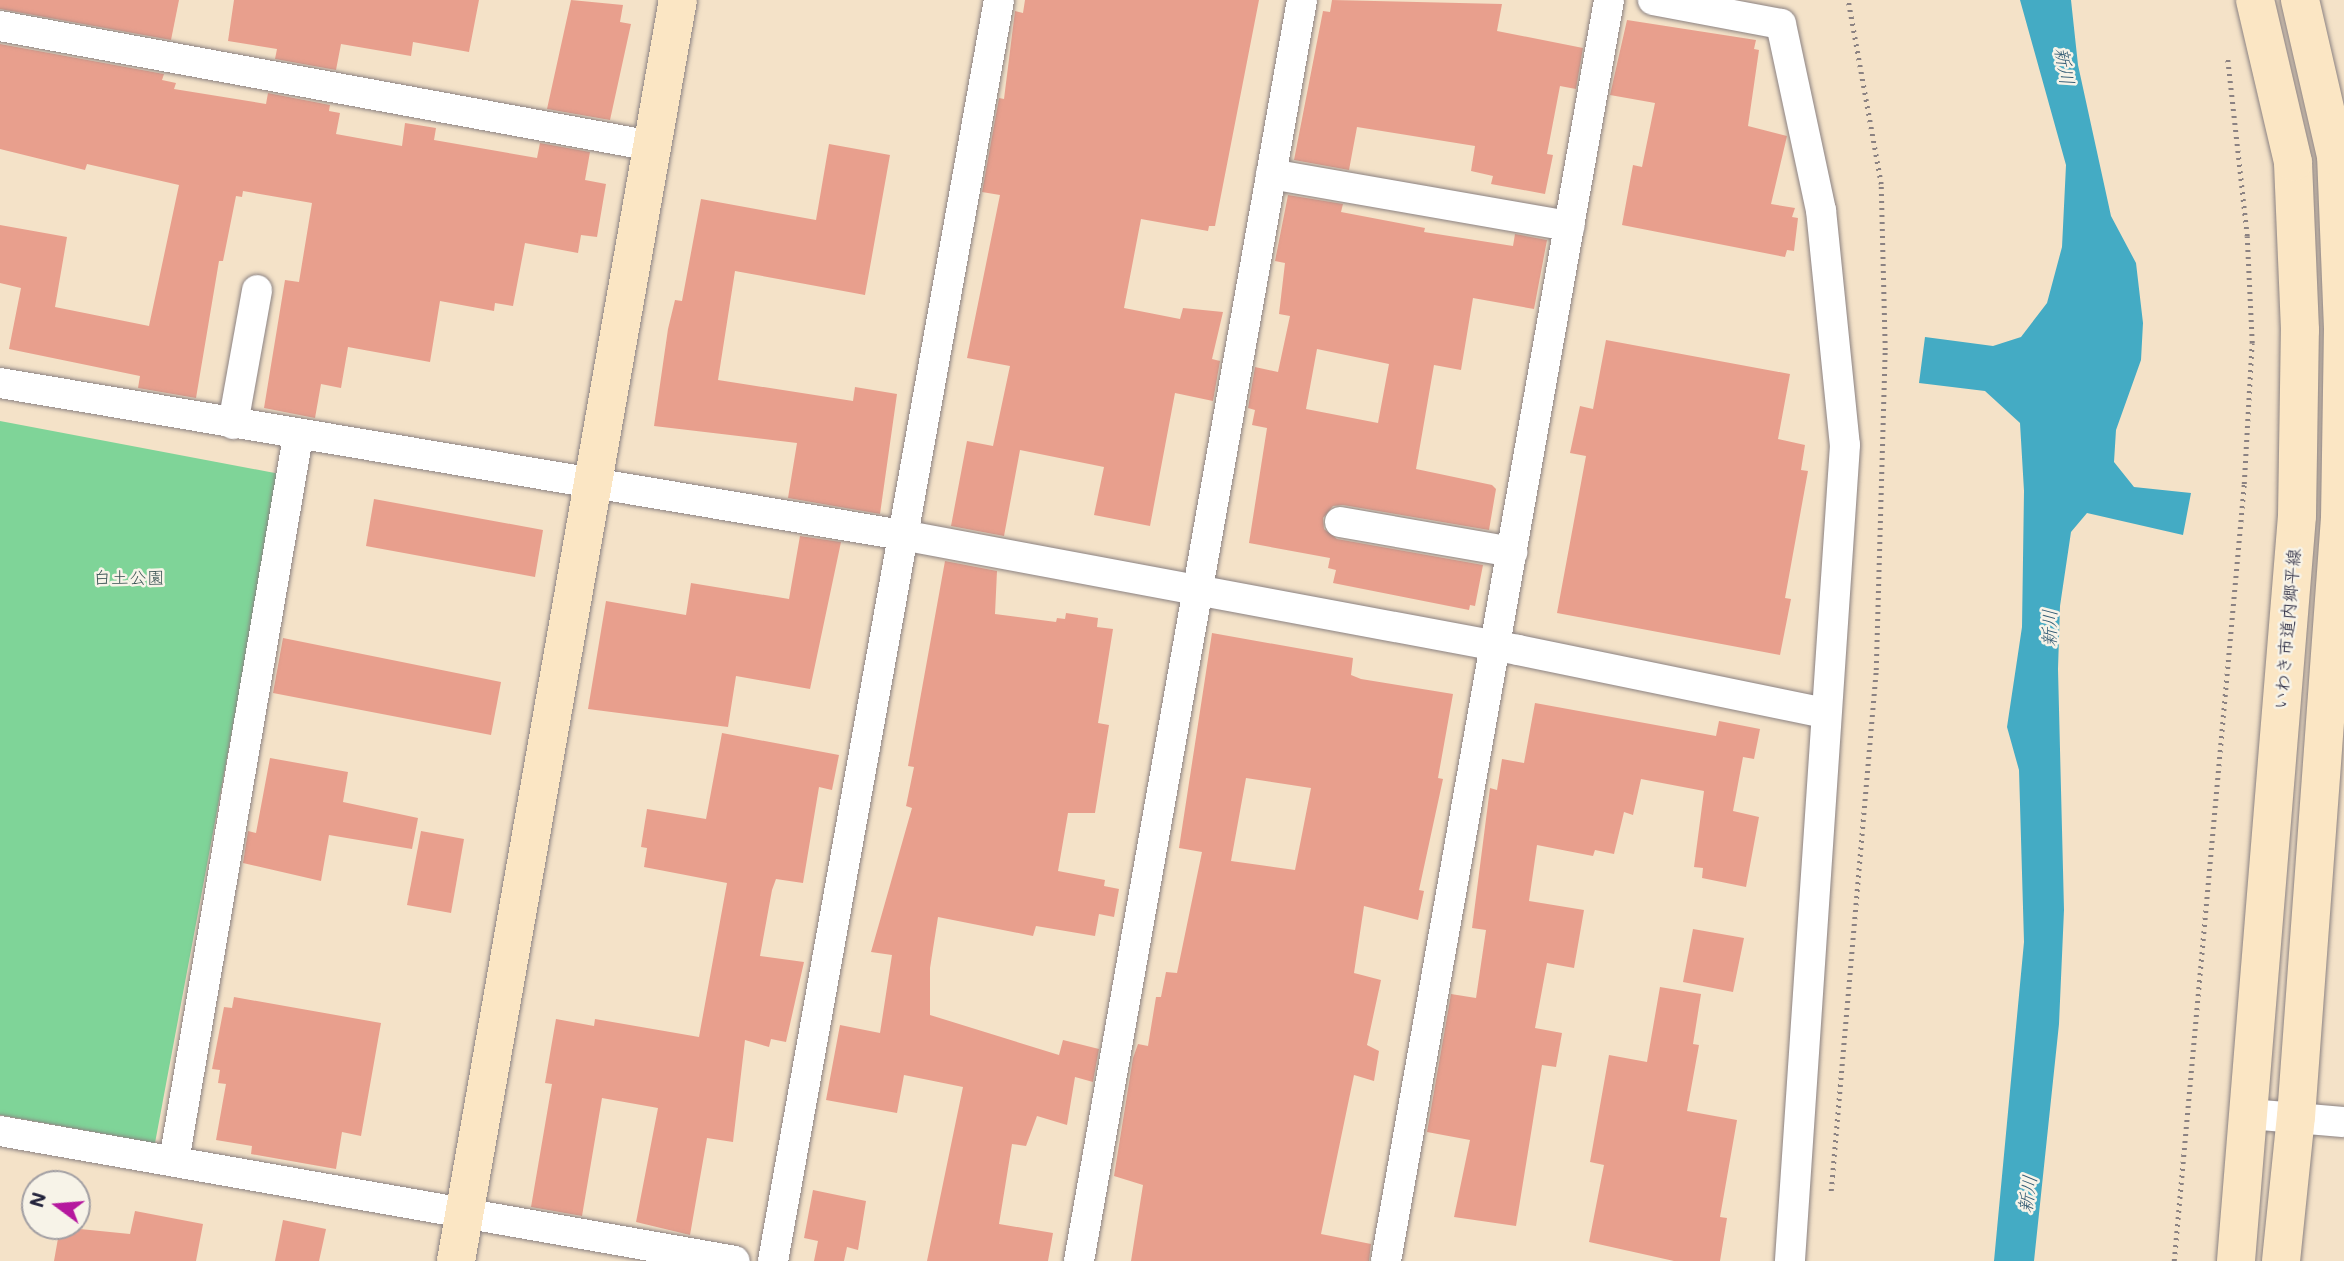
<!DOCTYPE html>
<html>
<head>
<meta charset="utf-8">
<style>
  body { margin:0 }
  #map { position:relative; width:2344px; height:1261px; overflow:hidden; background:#f4e2c8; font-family:Mali,"Klee One",sans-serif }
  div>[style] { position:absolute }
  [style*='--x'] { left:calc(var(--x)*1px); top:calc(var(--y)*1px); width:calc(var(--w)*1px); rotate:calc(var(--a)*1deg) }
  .green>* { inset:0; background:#7fd498 }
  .water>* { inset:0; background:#44abc4 }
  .building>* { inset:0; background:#e89f8d }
  .path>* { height:4.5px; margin-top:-2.25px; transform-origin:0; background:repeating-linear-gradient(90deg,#8b8282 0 2px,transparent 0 7px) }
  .roads { filter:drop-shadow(0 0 2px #8b8282) drop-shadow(0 0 2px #8b8282) }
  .street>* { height:30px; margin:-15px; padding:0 15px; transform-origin:15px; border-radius:15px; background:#fff }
  .secondary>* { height:38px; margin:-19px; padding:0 19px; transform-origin:19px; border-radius:19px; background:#fbe6c4 }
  span { translate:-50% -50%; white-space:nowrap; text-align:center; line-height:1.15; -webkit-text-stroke:5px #f7f3e8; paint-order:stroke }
  .park-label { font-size:18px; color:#3e5757 }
  .street-label { font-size:18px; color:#22223b }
  .water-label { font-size:19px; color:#305972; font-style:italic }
  .north { position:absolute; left:21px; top:1170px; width:70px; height:70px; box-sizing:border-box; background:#f7f3e8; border:2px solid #a29fa3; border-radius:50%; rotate:286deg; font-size:19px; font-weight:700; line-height:28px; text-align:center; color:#22223b }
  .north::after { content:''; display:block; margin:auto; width:24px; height:32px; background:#b5179e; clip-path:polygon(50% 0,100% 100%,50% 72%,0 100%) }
</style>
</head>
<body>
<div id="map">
  <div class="green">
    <div style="clip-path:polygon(0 421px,280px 474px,155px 1143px,0 1115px)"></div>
  </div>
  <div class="water">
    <div style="clip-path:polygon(2020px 0,2071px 0,2078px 65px,2111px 216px,2136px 263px,2143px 323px,2141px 360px,2116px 430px,2114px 462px,2134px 487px,2191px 493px,2183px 535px,2087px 513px,2071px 532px,2060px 606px,2058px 669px,2064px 910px,2059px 1024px,2034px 1261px,1994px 1261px,2024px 942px,2019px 770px,2007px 727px,2022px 627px,2024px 491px,2020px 423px,1985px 391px,1919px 383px,1925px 337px,1993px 346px,2021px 337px,2047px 303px,2062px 247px,2066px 165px)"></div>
  </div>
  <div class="building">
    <div style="clip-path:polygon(0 0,179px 0,171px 40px,0 9px)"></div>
    <div style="clip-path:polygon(234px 0,479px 0,469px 52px,413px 42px,411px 56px,341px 44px,336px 70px,275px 59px,277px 49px,228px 41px)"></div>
    <div style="clip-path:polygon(571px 0,623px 5px,620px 22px,631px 24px,610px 120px,547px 109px)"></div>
    <div style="clip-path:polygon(1025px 0,1259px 0,1215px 226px,1209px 226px,1208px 231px,1141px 219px,1124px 308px,1180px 319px,1183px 308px,1223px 312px,1212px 359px,1220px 361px,1213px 401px,1175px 393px,1150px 526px,1094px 515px,1104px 467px,1020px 450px,1004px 536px,951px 526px,967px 441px,993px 446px,1010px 366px,967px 358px,1000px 195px,982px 192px,999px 98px,1004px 99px,1015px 11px,1023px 13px)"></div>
    <div style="clip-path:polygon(1332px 0,1502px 4px,1497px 31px,1583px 48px,1576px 89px,1560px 86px,1547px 154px,1553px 155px,1545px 194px,1491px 184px,1493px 176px,1471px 171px,1475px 146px,1357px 127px,1349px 170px,1294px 160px,1323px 11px,1330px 12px)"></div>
    <div style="clip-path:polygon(1627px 20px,1756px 40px,1754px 49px,1759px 50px,1748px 126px,1787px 136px,1771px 204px,1795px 208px,1792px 217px,1798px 218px,1794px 251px,1787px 250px,1785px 257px,1622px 225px,1633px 165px,1642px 167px,1655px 103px,1610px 95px)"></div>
    <div style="clip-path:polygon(0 44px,164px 74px,162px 80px,176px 83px,174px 89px,266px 104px,268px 93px,330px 105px,329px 111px,340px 113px,336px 134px,402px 146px,405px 123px,436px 128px,434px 140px,537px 158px,540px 143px,590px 152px,585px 180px,606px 184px,597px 237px,581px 235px,578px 253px,525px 243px,513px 306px,495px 303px,494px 311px,440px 301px,430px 362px,348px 347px,341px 388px,321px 384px,315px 418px,264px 408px,285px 280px,299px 282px,312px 203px,243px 191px,242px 197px,236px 196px,223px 261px,219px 261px,196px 398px,138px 388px,140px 376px,9px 349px,21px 288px,0 283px,0 225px,67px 237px,55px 307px,149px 326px,179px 185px,87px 164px,85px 170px,0 149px)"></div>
    <div style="clip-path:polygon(829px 144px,890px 155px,865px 295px,735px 271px,718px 380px,853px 401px,855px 387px,897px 394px,880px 514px,788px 498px,797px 443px,654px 426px,668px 329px,675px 300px,682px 301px,701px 199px,816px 220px)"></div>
    <div style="clip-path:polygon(evenodd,1288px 195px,1343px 204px,1341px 212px,1425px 228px,1424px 232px,1513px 246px,1515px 234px,1547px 240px,1534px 309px,1473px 298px,1461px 370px,1434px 365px,1416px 469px,1492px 485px,1496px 489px,1489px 530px,1343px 505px,1333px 506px,1323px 518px,1324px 529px,1337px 539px,1483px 565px,1475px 606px,1470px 605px,1469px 610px,1333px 583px,1336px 570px,1328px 568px,1330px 558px,1249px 543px,1267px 428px,1252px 425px,1255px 410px,1248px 408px,1255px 367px,1278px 372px,1290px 316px,1279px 314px,1285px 263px,1275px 261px,1288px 195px,1317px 349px,1389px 364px,1378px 423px,1306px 409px,1317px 349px)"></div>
    <div style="clip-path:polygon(1606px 340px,1790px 374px,1778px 439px,1805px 445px,1801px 470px,1808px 471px,1785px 598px,1791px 599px,1780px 655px,1557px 613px,1586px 456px,1570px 453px,1580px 406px,1593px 409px)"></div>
    <div style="clip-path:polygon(374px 499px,543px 530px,535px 577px,366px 546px)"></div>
    <div style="clip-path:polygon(800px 536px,841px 542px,810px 689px,736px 676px,728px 727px,588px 709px,606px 601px,686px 615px,691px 583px,789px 599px)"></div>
    <div style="clip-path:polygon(945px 561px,997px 571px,995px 614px,1056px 622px,1057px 618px,1065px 619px,1066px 613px,1098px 618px,1097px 627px,1113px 629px,1098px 723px,1109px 725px,1095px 813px,1068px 813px,1058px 871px,1105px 880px,1104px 886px,1119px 889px,1114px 917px,1099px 914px,1095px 936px,1036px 926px,1033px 936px,938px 917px,930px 968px,930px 1015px,1059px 1055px,1063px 1040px,1099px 1049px,1093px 1082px,1075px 1077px,1067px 1125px,1037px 1116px,1026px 1146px,1012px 1144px,999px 1224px,1053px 1233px,1048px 1261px,927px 1261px,963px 1087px,904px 1075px,897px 1113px,826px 1100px,840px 1025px,880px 1033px,892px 955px,871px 952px,912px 808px,906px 806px,914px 767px,908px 766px)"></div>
    <div style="clip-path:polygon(evenodd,1212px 633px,1353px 658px,1351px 675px,1361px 679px,1453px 694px,1438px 778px,1443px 779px,1419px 890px,1424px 891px,1418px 920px,1364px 906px,1354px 973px,1381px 980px,1367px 1045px,1379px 1051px,1374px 1081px,1354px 1075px,1321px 1234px,1371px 1244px,1369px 1261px,1131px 1261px,1143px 1185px,1114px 1176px,1133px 1058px,1138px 1044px,1148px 1046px,1156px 997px,1161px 997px,1166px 972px,1177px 973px,1202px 852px,1179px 848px,1212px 633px,1246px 778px,1311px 788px,1295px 870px,1231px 861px,1246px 778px)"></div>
    <div style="clip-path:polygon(283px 638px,501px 682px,491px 735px,273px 693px)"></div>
    <div style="clip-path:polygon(1535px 703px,1716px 736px,1719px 721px,1760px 729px,1754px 759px,1743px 757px,1733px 811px,1759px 817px,1746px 887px,1702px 878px,1703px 868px,1694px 867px,1704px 791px,1641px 779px,1633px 815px,1624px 812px,1614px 854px,1595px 850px,1593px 856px,1537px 845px,1529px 901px,1584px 910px,1574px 968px,1547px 963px,1535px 1028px,1562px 1033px,1556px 1067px,1542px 1065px,1516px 1226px,1454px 1217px,1470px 1140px,1427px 1132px,1451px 994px,1476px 998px,1486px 930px,1472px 928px,1490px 788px,1497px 790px,1502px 759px,1524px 763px)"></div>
    <div style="clip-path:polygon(722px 733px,839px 755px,832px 790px,819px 787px,803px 883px,776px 879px,772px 890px,760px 956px,804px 962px,786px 1042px,771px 1039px,769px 1047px,745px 1040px,733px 1142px,707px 1138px,690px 1235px,636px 1222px,658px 1108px,602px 1098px,582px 1216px,531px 1207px,552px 1084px,545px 1083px,556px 1019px,594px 1026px,595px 1019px,699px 1037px,727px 883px,644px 867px,647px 848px,641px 847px,647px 809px,706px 819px)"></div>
    <div style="clip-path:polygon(270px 758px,348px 772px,343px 802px,418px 818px,412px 849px,329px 835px,321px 881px,243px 863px,248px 831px,256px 833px)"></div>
    <div style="clip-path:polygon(421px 831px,464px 839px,451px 913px,407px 905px)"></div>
    <div style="clip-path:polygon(1693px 929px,1744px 938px,1733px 992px,1683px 982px)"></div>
    <div style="clip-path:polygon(1660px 987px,1701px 994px,1693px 1044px,1699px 1045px,1687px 1111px,1737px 1120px,1720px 1217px,1727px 1218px,1720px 1261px,1674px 1261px,1589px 1242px,1604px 1165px,1590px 1162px,1609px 1055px,1647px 1062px)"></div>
    <div style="clip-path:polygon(234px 997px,381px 1023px,361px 1136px,342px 1132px,336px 1169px,251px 1154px,252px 1146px,216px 1140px,226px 1084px,218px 1083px,220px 1070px,212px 1069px,224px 1007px,232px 1008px)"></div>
    <div style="clip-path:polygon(813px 1190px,866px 1201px,858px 1250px,847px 1247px,844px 1261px,814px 1261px,818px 1241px,804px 1238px)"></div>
    <div style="clip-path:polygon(135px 1211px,203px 1224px,196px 1261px,54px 1261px,60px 1227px,130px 1234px)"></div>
    <div style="clip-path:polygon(283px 1220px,326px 1229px,319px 1261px,275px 1261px)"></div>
  </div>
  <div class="path">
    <div style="--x:1831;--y:1191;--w:523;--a:-85.06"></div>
    <div style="--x:1876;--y:670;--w:320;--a:-88.4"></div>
    <div style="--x:1885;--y:350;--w:166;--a:-91.4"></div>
    <div style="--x:1881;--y:184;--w:187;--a:-100.2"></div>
    <div style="--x:2174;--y:1261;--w:780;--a:-84.85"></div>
    <div style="--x:2244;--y:484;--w:141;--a:-86.8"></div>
    <div style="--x:2252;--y:343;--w:107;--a:-92.7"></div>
    <div style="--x:2247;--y:236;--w:181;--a:-96.3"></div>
  </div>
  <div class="roads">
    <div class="street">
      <div style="--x:1653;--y:0;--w:130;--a:10.6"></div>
      <div style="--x:1781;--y:24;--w:190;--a:77.9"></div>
      <div style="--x:1821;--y:210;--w:236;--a:84.2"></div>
      <div style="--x:1845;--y:445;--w:818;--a:93.86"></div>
      <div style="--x:0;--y:26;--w:663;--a:10.43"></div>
      <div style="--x:1271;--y:174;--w:303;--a:9.9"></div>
      <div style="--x:0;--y:383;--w:915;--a:9.57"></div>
      <div style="--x:902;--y:535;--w:627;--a:10.57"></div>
      <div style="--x:1518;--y:650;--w:313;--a:11.6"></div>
      <div style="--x:233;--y:424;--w:136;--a:-79.8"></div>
      <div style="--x:1340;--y:522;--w:175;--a:9.9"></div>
      <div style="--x:2250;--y:1114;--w:94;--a:4.9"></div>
      <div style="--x:0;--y:1131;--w:746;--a:10.03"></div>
      <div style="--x:174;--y:1161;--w:736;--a:-80.29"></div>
      <div style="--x:773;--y:1261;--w:1281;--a:-79.84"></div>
      <div style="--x:1079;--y:1261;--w:1281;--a:-79.97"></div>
      <div style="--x:1386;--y:1261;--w:1281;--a:-79.97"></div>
    </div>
    <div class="secondary">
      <div style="--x:456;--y:1261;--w:1280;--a:-80.02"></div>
      <div style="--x:2236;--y:1261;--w:747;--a:-85.32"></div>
      <div style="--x:2297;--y:516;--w:186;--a:-89.1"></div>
      <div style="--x:2300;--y:330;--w:168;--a:-92.4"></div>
      <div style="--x:2293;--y:162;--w:166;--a:-103.2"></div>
      <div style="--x:2281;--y:1261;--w:145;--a:-84.1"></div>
      <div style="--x:2296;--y:1117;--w:601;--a:-85.8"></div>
      <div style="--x:2340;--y:518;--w:189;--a:-89.1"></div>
      <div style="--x:2343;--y:329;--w:173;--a:-92.3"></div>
      <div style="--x:2336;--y:156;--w:160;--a:-103"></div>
    </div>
  </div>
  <div class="park-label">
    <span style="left:129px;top:577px">白土公園</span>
  </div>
  <div class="street-label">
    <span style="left:2287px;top:629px;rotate:-85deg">いわき市道内郷平線</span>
  </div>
  <div class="water-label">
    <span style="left:2065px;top:66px;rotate:80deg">新川</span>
    <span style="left:2049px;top:628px;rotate:-89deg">新川</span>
    <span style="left:2027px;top:1194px;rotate:-82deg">新川</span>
  </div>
  <div class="north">N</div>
</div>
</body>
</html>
